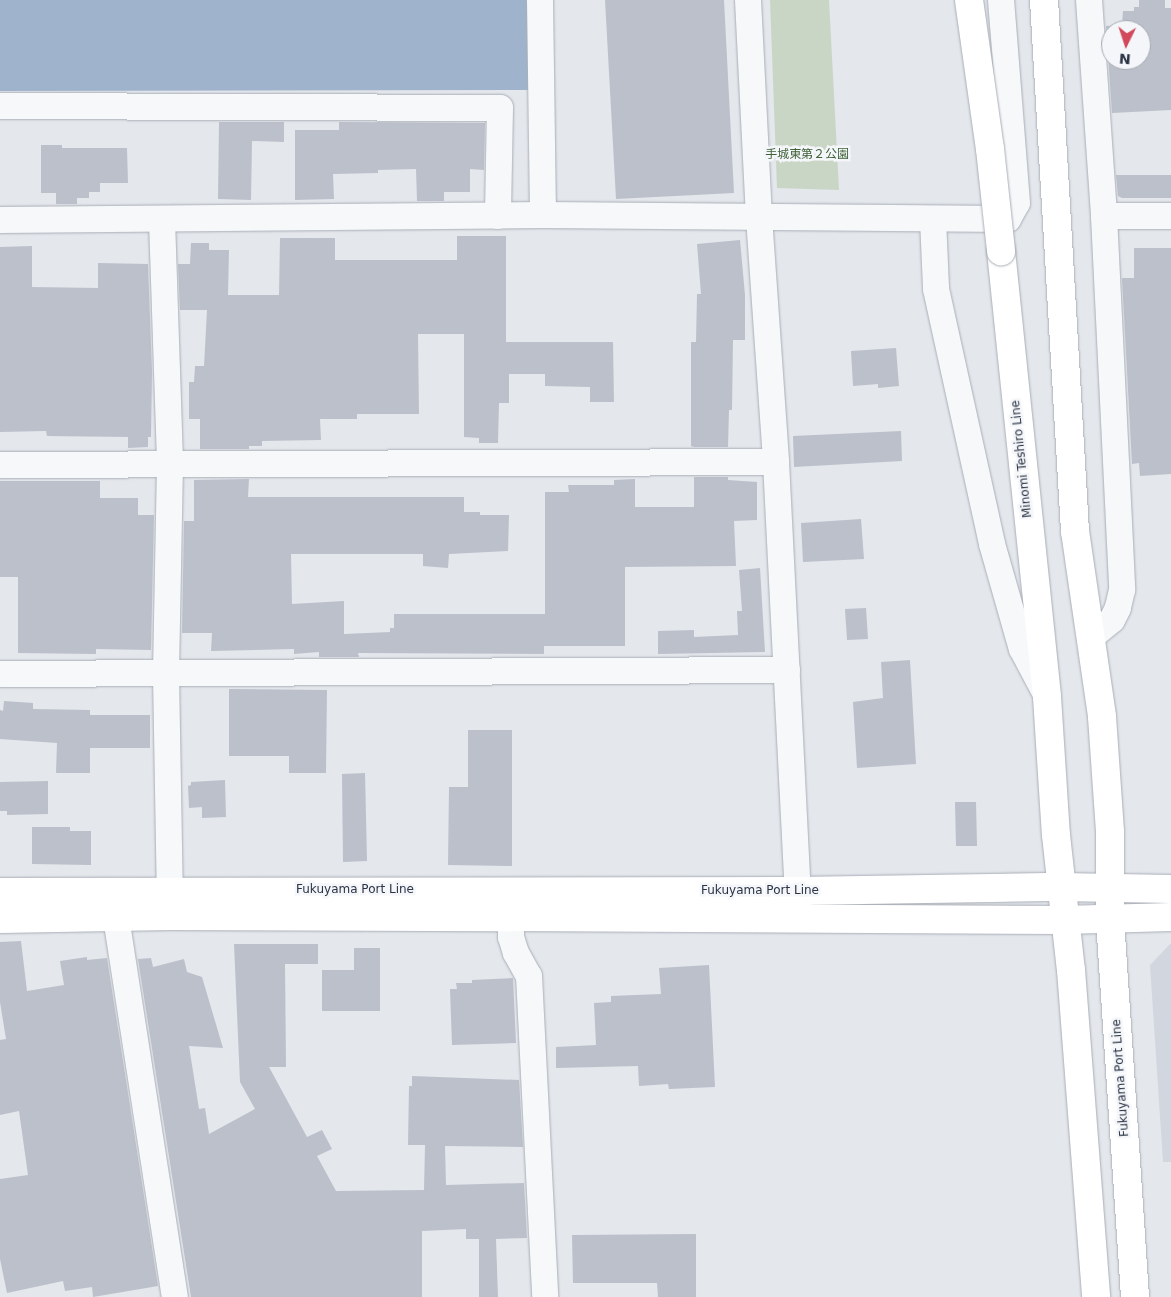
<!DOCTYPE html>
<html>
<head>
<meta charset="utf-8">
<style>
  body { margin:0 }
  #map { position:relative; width:1171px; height:1297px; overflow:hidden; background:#e4e7ec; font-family:"DejaVu Sans","Noto Sans JP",sans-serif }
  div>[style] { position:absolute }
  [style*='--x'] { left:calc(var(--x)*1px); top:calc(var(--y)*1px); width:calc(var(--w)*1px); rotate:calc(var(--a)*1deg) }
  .built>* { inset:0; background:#d2d6de }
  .green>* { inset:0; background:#c9d6c5 }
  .water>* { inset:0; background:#9fb4cc }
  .building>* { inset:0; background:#bbc0ca }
  .roads { filter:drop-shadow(0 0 1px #a9aeb7) drop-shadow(0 0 1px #a9aeb7) }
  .street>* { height:26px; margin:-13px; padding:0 13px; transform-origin:13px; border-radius:13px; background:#f7f8fa }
  .secondary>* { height:28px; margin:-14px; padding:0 14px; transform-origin:14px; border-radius:14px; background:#fff }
  .bridges { filter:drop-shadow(0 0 1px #a9aeb7) drop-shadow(0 0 1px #a9aeb7) }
  .secondary-bridge>* { height:28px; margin:-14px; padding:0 14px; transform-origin:14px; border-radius:14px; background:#fff }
  span { translate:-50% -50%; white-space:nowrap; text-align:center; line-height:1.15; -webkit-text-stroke:5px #f4f6f9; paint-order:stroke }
  .park-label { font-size:12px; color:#3f6138 }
  .street-label { font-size:12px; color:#2b3445 }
  .north { position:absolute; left:1101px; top:20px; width:50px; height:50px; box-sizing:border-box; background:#f4f6f9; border:1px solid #a4a8b1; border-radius:50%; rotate:184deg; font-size:14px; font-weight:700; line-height:20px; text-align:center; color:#2b3445 }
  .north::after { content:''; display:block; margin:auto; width:18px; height:22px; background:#d1495b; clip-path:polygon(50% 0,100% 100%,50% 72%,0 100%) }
</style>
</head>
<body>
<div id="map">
  <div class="built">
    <div style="clip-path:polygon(1171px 943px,1171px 1162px,1163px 1162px,1150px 965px)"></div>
  </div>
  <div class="green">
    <div style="clip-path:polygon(770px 0,829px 0,839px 190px,777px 188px)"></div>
  </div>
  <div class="water">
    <div style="clip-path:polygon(0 0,528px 0,528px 90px,0 91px)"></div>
  </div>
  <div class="building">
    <div style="clip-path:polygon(605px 0,724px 0,734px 193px,616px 199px)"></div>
    <div style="clip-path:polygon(evenodd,1139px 0,1165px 0,1165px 8px,1171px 8px,1171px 110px,1112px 113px,1106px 26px,1122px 25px,1123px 11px,1134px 11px,1134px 7px,1139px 7px,1139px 0,1111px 30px,1141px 30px,1141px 60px,1111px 60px,1111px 30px)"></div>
    <div style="clip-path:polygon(219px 122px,284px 122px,284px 142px,252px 141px,251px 200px,218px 199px)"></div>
    <div style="clip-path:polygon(339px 122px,485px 123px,484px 170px,470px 169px,470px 192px,444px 192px,444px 201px,417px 201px,416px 169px,378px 170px,378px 173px,333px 174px,334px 199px,295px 200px,295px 130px,339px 130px)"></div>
    <div style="clip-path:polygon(41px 145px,62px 145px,62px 148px,127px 148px,128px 183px,100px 183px,100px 192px,89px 192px,89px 198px,77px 198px,77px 204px,56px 204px,56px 193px,41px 193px)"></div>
    <div style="clip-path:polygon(1116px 175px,1171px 175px,1171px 198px,1122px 198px,1118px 196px)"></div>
    <div style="clip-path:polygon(457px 236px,506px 236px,506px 342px,613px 342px,614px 402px,590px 402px,590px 387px,545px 386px,545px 374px,509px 374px,509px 403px,499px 403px,498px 443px,479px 443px,479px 438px,464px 437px,464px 334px,418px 334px,419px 414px,357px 414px,357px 419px,320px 419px,321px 440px,262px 441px,262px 446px,249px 446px,249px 449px,200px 449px,200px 419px,189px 419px,189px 382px,194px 382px,195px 366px,204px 366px,207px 310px,180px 310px,178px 264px,190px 264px,191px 243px,209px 243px,209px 250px,229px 250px,228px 295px,279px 295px,280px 238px,335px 238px,335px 260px,457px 260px)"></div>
    <div style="clip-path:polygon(740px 240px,745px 295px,745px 340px,733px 340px,732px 410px,729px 410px,728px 447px,694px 447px,691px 446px,691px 342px,696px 342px,697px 294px,701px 294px,697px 244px)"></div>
    <div style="clip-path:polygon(32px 246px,32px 287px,98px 288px,98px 263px,148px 264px,152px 372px,151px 437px,148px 437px,148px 447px,128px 448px,128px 437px,47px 436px,46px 431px,0 432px,0 247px)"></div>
    <div style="clip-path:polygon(1134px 248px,1171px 248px,1171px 474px,1140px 476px,1139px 463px,1132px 464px,1122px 278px,1134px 278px)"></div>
    <div style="clip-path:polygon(896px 348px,899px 386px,878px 388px,878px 384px,853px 386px,851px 351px)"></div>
    <div style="clip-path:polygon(901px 431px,902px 461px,794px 467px,793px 436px)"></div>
    <div style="clip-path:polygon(694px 477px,728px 477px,728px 480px,757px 482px,757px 520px,734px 521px,736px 566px,625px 567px,625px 646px,544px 646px,544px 654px,358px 653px,359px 657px,319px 657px,319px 652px,294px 654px,294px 649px,211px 651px,212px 633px,182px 633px,184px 521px,194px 521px,194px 480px,249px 479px,248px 497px,464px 497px,464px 512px,480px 512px,480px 515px,509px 515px,508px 551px,449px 554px,448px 568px,423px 566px,423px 554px,291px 554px,292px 604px,344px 601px,344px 634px,390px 632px,390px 628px,394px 628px,394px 614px,545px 614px,545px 492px,569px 492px,568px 485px,614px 485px,614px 480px,635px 479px,635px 507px,694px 507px)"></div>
    <div style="clip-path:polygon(0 481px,100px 481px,100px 498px,138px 498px,138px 515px,154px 515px,151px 650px,96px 649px,96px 654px,18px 653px,18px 577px,0 577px)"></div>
    <div style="clip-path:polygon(861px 519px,864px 559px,803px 562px,801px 523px)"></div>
    <div style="clip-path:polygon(760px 568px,765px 652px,658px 654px,658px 631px,694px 630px,694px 637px,738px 635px,737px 611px,742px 611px,739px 570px)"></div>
    <div style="clip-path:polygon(866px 608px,868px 639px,847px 640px,845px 609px)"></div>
    <div style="clip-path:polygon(910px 660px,916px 764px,857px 768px,853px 702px,883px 698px,881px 662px)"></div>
    <div style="clip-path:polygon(229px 689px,327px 690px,326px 773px,289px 773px,289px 756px,229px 756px)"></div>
    <div style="clip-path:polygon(4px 701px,33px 703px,33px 709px,90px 710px,90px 715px,150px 715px,150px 748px,90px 748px,90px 773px,56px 773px,57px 743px,0 739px,0 710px,3px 711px)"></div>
    <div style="clip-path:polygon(468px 730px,512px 730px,512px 866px,448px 865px,449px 787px,468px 787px)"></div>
    <div style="clip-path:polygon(365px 773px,367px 861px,343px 862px,342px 774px)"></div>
    <div style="clip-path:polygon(225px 780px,226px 817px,202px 818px,202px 807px,189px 808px,188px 786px,191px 785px,191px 782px)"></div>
    <div style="clip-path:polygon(48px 781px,48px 814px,7px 815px,7px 811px,0 811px,0 782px)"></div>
    <div style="clip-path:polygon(955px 802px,976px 802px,977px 846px,956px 846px)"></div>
    <div style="clip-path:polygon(32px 827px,70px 827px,70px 831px,91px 831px,91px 865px,32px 864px)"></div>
    <div style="clip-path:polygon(21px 941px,27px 991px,64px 985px,60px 961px,87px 957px,87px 960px,107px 958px,158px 1286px,93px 1297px,92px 1287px,65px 1291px,63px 1281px,7px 1293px,0 1259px,0 1179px,28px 1175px,19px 1111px,0 1115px,0 1040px,6px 1039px,0 1002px,0 942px)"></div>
    <div style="clip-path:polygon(234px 944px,318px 944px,318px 964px,285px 964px,286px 1067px,269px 1067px,307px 1137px,322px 1130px,332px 1149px,317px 1156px,336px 1191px,424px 1190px,425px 1145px,408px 1145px,409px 1086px,412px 1086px,412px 1076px,519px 1080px,523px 1147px,445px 1146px,446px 1185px,524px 1183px,527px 1238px,496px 1239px,498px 1297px,479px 1297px,479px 1239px,466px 1239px,466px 1229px,422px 1231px,422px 1297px,191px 1297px,138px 959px,151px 958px,153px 967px,184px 959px,187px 972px,202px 977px,223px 1048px,189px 1046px,199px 1109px,205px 1108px,209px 1134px,255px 1109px,240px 1082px)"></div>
    <div style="clip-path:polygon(354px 948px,380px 948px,380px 1011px,322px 1011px,322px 970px,354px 970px)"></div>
    <div style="clip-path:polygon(709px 965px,715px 1087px,669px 1089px,668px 1084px,639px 1086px,638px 1066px,556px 1068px,556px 1047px,596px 1045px,594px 1003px,611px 1002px,611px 996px,661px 994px,659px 968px)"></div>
    <div style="clip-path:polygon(513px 978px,516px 1043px,452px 1045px,450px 989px,457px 989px,456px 983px,472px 983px,472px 980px)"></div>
    <div style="clip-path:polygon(696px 1234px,696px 1297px,658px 1297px,657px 1283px,573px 1283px,572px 1235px)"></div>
  </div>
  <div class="roads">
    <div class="street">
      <div style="--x:540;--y:0;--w:215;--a:89.2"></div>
      <div style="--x:748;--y:0;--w:217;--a:87.1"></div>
      <div style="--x:759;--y:217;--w:246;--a:86"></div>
      <div style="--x:776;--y:462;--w:452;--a:87.1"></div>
      <div style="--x:1089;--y:0;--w:217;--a:86"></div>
      <div style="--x:1104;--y:216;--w:374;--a:87.2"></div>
      <div style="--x:1122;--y:590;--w:18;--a:103"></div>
      <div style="--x:1118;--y:608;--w:13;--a:117"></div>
      <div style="--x:1112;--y:620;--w:26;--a:141"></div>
      <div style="--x:0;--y:106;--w:500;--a:0.23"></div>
      <div style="--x:500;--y:108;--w:108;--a:91.1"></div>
      <div style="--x:1104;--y:216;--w:67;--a:0"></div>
      <div style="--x:933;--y:219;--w:70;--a:87.5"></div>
      <div style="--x:936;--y:289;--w:261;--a:77.6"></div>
      <div style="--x:992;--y:544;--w:109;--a:74.1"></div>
      <div style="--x:1022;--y:649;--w:53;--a:62"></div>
      <div style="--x:0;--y:220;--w:543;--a:-0.53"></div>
      <div style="--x:543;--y:215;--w:465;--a:0.5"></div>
      <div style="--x:1008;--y:219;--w:18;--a:-61"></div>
      <div style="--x:1017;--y:203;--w:204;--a:-94.5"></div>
      <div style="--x:162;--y:220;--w:244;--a:88.1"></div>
      <div style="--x:170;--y:464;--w:210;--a:91.1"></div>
      <div style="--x:166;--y:674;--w:239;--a:89"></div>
      <div style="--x:0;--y:465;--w:776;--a:-0.22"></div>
      <div style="--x:0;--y:674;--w:787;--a:-0.29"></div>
      <div style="--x:116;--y:917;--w:385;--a:81.2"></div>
      <div style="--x:511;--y:917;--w:20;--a:90"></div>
      <div style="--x:511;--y:937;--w:17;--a:73"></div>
      <div style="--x:516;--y:953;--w:26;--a:61"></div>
      <div style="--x:529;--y:976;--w:321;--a:87.1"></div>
    </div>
    <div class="secondary">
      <div style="--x:1044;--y:0;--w:532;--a:86.66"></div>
      <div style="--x:1075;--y:531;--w:188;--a:81.7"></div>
      <div style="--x:1102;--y:717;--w:115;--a:86"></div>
      <div style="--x:1110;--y:832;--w:88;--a:90"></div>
      <div style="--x:1110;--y:920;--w:378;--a:86.2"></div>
      <div style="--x:1001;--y:251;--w:448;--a:84.1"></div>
      <div style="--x:1047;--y:697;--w:138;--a:86.3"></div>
      <div style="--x:1056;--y:835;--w:136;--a:83.7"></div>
      <div style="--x:1071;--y:970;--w:328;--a:85.6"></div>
      <div style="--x:0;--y:892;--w:798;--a:-0.07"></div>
      <div style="--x:798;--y:891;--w:263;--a:-0.9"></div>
      <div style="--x:1061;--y:887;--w:110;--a:1"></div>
      <div style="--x:0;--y:919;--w:170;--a:-1"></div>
      <div style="--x:170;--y:916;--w:341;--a:0.2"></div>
      <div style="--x:511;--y:917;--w:553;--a:0.31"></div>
      <div style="--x:1064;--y:920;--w:107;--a:-1.6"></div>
    </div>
  </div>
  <div class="bridges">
    <div class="secondary-bridge">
      <div style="--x:969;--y:0;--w:150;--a:82"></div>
      <div style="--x:990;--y:149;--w:103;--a:83.8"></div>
    </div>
  </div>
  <div class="park-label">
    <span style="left:807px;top:155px">手城東第２公園</span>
  </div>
  <div class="street-label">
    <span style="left:1022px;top:459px;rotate:-96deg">Minomi Teshiro Line</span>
    <span style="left:355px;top:890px">Fukuyama Port Line</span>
    <span style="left:760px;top:891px">Fukuyama Port Line</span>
    <span style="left:1121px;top:1078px;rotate:-94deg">Fukuyama Port Line</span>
  </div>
  <div class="north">N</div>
</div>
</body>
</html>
